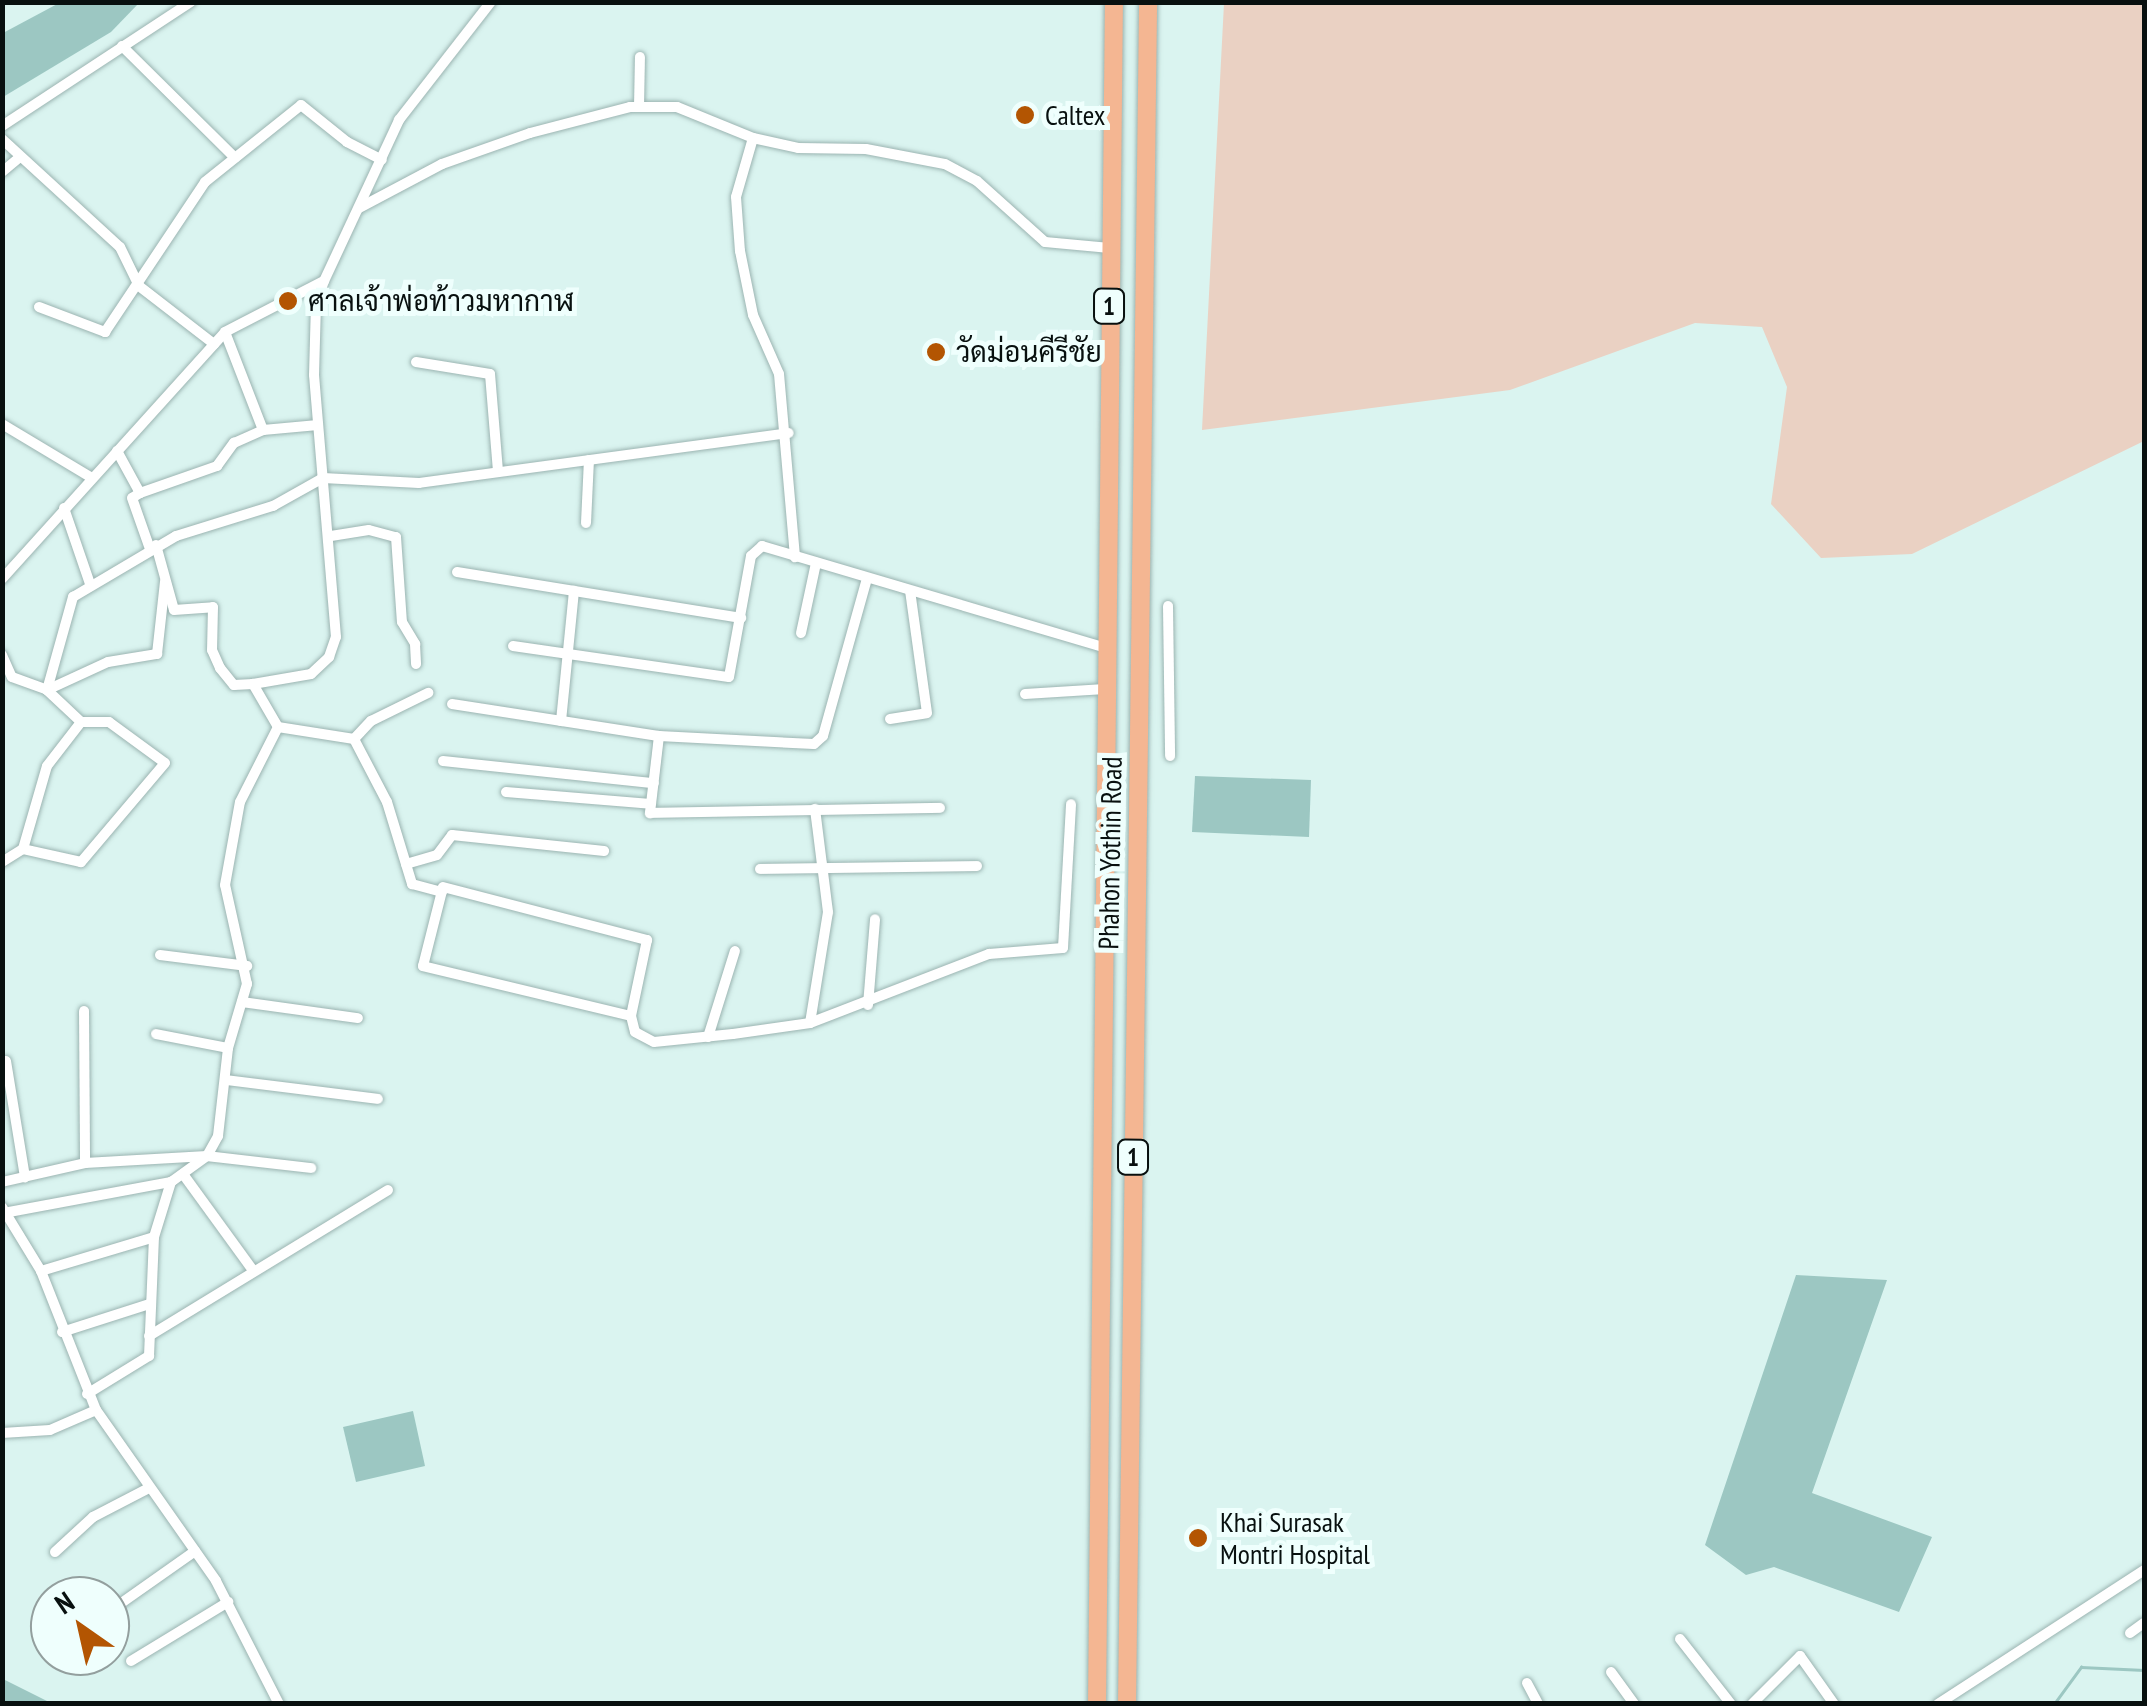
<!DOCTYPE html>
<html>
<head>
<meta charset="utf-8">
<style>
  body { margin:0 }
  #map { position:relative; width:2147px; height:1706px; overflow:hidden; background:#daf4f0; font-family:"PT Sans Narrow",Sarabun,sans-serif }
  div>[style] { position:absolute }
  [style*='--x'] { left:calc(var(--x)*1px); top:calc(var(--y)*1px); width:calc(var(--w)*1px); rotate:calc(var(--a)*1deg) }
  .green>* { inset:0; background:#ead1c3 }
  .water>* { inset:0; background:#9cc7c2 }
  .stream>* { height:2.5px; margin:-1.25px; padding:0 1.25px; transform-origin:1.25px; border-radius:1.25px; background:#9cc7c2 }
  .roads { filter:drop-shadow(0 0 2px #9bb4b1) drop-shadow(0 0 2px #9bb4b1) }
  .minor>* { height:10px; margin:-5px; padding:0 5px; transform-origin:5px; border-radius:5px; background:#fff }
  .trunk>* { height:18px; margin:-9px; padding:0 9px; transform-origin:9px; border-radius:9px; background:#f4b692 }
  .dots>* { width:28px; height:28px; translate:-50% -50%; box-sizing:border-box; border:5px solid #effffd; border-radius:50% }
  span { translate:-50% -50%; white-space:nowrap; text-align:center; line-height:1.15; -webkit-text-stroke:10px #effffd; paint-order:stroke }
  .shield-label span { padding:2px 8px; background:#effffd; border:2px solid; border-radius:8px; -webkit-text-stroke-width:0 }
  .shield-label { font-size:25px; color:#08100f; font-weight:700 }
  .poi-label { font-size:28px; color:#08100f }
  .left { translate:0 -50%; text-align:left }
  .street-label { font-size:28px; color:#08100f }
  .frame { position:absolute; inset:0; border:5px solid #08100f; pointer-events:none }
  .north { position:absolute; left:30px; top:1576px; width:100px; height:100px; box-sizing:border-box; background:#effffd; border:2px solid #939f9e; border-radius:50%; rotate:326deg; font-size:28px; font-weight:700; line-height:40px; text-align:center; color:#08100f }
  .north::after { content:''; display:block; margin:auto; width:35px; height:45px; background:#b35502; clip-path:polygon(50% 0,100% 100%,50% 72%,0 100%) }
</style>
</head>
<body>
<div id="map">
  <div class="green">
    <div style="clip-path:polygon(1224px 3px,2144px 3px,2144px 441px,1912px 554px,1821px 558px,1771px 504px,1787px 387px,1762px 327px,1695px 323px,1510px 390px,1202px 430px)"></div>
  </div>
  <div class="water">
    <div style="clip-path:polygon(61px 2px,139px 3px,111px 32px,3px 97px,3px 33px)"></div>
    <div style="clip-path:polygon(1195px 776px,1311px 780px,1309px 837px,1192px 832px)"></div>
    <div style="clip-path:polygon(1796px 1275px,1887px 1280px,1812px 1493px,1932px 1537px,1899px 1612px,1774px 1567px,1746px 1575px,1705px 1545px)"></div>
    <div style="clip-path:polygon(413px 1411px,425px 1466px,356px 1482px,343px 1427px)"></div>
    <div style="clip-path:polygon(2px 1679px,3px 1679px,51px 1703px,3px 1703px)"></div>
  </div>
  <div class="stream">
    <div style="--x:2054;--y:1704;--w:46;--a:-53.9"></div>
    <div style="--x:2081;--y:1667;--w:63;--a:2.7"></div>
  </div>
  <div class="roads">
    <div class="minor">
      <div style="--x:122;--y:46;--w:159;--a:44.7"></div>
      <div style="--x:639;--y:107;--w:50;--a:-88.9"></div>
      <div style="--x:2;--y:126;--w:226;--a:-33.3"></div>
      <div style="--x:753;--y:138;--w:61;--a:106.1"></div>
      <div style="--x:736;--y:197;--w:54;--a:85.8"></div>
      <div style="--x:740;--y:251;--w:65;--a:78.5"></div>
      <div style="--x:753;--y:315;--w:64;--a:66.2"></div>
      <div style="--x:779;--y:374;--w:184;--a:85"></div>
      <div style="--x:2;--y:139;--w:160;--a:42.5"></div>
      <div style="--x:120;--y:247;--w:43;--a:64"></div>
      <div style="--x:139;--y:286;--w:95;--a:37.7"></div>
      <div style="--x:2;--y:172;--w:23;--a:-40"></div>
      <div style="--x:359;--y:208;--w:94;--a:-27.9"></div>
      <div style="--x:442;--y:164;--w:93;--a:-19.4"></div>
      <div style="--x:530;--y:133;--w:103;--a:-14.6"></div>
      <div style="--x:630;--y:107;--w:47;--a:0"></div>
      <div style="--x:677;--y:107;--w:82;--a:22.2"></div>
      <div style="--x:753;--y:138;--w:46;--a:12.5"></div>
      <div style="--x:798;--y:148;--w:68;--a:0.8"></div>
      <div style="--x:866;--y:149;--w:80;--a:10.8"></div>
      <div style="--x:945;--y:164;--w:36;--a:28"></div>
      <div style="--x:977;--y:181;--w:91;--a:41.9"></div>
      <div style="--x:1045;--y:242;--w:65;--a:5.3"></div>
      <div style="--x:39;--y:307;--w:71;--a:20.7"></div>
      <div style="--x:105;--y:332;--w:180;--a:-56.3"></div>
      <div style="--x:205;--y:182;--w:123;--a:-38.7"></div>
      <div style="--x:301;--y:105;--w:59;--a:38.8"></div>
      <div style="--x:347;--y:142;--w:39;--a:27"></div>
      <div style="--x:416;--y:362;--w:75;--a:9.2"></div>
      <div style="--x:490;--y:374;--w:98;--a:85.3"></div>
      <div style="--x:2;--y:424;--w:105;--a:31"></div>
      <div style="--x:263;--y:430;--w:55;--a:-5.2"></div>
      <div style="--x:117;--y:451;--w:48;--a:61.3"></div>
      <div style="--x:140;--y:493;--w:82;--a:-19.3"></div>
      <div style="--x:217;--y:466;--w:29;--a:-54"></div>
      <div style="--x:234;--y:443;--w:32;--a:-24"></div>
      <div style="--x:263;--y:430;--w:105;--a:-111.2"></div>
      <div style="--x:140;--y:493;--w:9;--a:148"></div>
      <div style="--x:132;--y:498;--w:54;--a:70.6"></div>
      <div style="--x:64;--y:508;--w:80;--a:71.1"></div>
      <div style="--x:586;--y:523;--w:63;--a:-87.3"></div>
      <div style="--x:331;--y:536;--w:38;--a:-9"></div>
      <div style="--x:369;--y:530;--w:28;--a:15"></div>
      <div style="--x:396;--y:537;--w:85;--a:86"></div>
      <div style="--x:402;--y:622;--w:26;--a:59"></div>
      <div style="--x:415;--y:644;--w:20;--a:87"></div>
      <div style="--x:156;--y:545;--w:67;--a:74.5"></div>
      <div style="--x:174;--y:610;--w:39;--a:-4"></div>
      <div style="--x:213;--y:607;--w:43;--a:91.3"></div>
      <div style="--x:212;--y:650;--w:20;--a:66"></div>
      <div style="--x:220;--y:668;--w:22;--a:51"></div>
      <div style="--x:234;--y:685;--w:19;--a:-3"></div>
      <div style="--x:457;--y:572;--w:288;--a:9.2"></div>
      <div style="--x:2;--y:579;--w:333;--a:-47.9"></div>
      <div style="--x:225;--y:332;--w:111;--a:-27.3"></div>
      <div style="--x:324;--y:281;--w:178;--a:-65"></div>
      <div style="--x:399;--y:120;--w:150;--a:-52.1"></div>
      <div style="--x:1168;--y:606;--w:150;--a:89.2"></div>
      <div style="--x:801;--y:633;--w:72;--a:-77.9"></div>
      <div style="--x:513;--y:646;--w:218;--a:8.2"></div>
      <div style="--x:729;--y:677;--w:123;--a:-79.7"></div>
      <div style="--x:751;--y:556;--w:15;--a:-42"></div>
      <div style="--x:762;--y:546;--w:359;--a:16.5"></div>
      <div style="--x:2;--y:655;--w:24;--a:66"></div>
      <div style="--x:12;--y:677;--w:37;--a:20"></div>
      <div style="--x:47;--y:690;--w:47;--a:43.3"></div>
      <div style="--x:81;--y:722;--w:28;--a:0"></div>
      <div style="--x:109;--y:722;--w:69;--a:36.2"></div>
      <div style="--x:165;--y:763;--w:130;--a:130.3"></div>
      <div style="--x:81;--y:862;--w:59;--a:-167.4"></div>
      <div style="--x:23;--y:849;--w:86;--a:-73.9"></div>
      <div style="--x:47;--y:766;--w:56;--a:-52.3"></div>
      <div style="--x:47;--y:690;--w:97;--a:-74.4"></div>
      <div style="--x:73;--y:597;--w:120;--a:-30.6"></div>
      <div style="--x:176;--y:536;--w:102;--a:-17.2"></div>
      <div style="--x:273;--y:506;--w:57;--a:-29.2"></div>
      <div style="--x:323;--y:478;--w:96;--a:3"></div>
      <div style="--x:419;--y:483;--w:373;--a:-7.7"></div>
      <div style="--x:47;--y:690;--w:67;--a:-24.7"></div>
      <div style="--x:108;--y:662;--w:50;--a:-9.3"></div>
      <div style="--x:157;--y:654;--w:73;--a:-83.7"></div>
      <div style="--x:1025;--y:694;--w:80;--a:-3.6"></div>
      <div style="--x:452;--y:704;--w:209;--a:8.8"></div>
      <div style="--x:659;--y:736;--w:155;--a:3"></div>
      <div style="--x:814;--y:744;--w:12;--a:-42"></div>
      <div style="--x:823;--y:736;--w:164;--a:-74.4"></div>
      <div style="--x:890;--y:719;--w:37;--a:-9"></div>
      <div style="--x:927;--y:713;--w:123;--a:-97.9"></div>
      <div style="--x:561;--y:721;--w:131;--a:-84.3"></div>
      <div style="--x:278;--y:727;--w:77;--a:9"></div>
      <div style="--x:354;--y:739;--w:71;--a:62.4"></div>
      <div style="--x:387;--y:802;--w:86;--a:73"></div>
      <div style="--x:412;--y:884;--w:31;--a:15"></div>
      <div style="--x:659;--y:736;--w:78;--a:96.7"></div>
      <div style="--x:650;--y:813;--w:290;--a:-1"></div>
      <div style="--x:354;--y:739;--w:25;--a:-47"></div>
      <div style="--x:371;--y:721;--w:64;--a:-26.2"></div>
      <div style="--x:443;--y:761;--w:212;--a:6"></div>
      <div style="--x:506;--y:792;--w:145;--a:4.7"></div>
      <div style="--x:2;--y:862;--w:25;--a:-32"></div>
      <div style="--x:406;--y:864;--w:32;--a:-16"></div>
      <div style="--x:437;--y:855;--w:25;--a:-53"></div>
      <div style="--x:452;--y:835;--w:153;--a:6"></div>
      <div style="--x:760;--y:869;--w:217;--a:-0.8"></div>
      <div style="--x:160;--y:955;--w:88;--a:7.2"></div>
      <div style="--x:242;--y:1002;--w:117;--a:7.9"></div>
      <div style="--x:868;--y:1005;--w:86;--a:-85.3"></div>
      <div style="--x:84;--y:1011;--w:152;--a:89.6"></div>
      <div style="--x:631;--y:1016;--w:214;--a:-166.5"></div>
      <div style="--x:423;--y:966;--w:81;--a:-75.8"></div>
      <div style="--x:443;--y:887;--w:211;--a:14.6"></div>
      <div style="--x:647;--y:940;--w:78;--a:101.9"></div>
      <div style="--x:631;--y:1016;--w:16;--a:76"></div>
      <div style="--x:635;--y:1032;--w:21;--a:28"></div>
      <div style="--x:654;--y:1042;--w:79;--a:-5.8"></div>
      <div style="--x:733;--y:1034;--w:78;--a:-8.1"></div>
      <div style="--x:810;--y:1023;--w:192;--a:-21.1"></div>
      <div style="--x:989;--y:954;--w:74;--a:-4.6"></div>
      <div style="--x:1063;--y:948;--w:144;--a:-86.8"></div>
      <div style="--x:810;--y:1023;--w:112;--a:-80.8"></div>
      <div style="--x:828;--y:912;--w:104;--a:-97.2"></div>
      <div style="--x:156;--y:1034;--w:73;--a:11"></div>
      <div style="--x:708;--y:1037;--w:90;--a:-72.6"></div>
      <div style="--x:6;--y:1061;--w:118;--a:80.7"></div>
      <div style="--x:226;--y:1080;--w:153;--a:7.1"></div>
      <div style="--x:183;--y:1174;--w:117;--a:54"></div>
      <div style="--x:2;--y:1182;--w:85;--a:-12.9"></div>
      <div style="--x:85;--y:1163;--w:122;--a:-3.3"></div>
      <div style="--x:207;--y:1156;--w:23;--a:-61"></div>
      <div style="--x:218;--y:1136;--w:89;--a:-83.5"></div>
      <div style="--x:228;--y:1048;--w:67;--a:-73.5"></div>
      <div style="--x:247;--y:984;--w:101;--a:-102.5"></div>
      <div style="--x:225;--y:885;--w:84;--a:-79.8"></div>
      <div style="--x:240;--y:802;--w:84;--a:-63.1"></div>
      <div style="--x:278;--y:727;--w:50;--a:-120.2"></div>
      <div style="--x:253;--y:684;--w:59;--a:-9.8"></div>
      <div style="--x:311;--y:674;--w:25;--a:-43"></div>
      <div style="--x:329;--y:657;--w:21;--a:-71"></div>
      <div style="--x:336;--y:637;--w:263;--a:-94.8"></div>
      <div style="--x:314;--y:375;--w:71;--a:-88.4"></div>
      <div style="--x:316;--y:304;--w:24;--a:-71"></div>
      <div style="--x:2;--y:1207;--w:75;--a:58.6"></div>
      <div style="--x:41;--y:1271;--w:149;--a:68.4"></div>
      <div style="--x:96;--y:1410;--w:209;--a:54.9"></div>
      <div style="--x:216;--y:1581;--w:138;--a:62.9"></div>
      <div style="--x:9;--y:1212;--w:165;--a:-10.5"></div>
      <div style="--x:41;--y:1271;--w:118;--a:-16.7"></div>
      <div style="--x:62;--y:1332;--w:91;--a:-17.8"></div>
      <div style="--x:149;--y:1336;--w:280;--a:-31.4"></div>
      <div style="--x:87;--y:1394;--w:73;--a:-31.5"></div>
      <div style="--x:149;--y:1356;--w:119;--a:-87.6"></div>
      <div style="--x:154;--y:1237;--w:58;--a:-72.8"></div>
      <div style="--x:171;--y:1182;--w:44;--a:-35.8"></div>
      <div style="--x:207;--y:1156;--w:105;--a:6.6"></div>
      <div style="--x:2;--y:1433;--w:48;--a:-3.6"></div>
      <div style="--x:50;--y:1430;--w:50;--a:-23.5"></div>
      <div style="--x:55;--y:1552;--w:52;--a:-42.6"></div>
      <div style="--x:93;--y:1517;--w:63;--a:-27.4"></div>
      <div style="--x:110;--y:1611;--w:104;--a:-35.2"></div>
      <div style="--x:2130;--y:1633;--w:17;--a:-36"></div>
      <div style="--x:1680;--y:1639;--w:83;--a:51.9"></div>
      <div style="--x:131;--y:1661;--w:114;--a:-31.3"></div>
      <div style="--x:1611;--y:1672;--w:39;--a:54"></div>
      <div style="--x:1527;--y:1683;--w:24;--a:62"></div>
      <div style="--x:1752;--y:1704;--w:68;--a:-45"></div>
      <div style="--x:1800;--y:1656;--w:59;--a:54.7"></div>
      <div style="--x:1938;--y:1704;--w:246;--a:-33"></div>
    </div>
    <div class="trunk">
      <div style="--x:1097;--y:1704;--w:1702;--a:-89.43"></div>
      <div style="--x:1127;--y:1704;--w:1702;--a:-89.29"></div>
    </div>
  </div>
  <div class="dots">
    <div style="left:1025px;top:115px;background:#b35502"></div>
    <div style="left:288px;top:301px;background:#b35502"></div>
    <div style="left:936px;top:352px;background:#b35502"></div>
    <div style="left:1198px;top:1538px;background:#b35502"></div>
  </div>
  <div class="shield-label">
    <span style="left:1109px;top:306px">1</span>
    <span style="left:1133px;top:1157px">1</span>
  </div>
  <div class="poi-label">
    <span class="left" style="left:1045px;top:115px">Caltex</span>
    <span class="left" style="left:308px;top:301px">ศาลเจ้าพ่อท้าวมหากาฬ</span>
    <span class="left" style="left:956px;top:352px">วัดม่อนคีรีชัย</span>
    <span class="left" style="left:1220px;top:1538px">Khai Surasak<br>Montri Hospital</span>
  </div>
  <div class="street-label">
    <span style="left:1110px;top:853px;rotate:-89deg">Phahon Yothin Road</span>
  </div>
  <div class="frame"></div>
  <div class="north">N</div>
</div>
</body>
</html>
